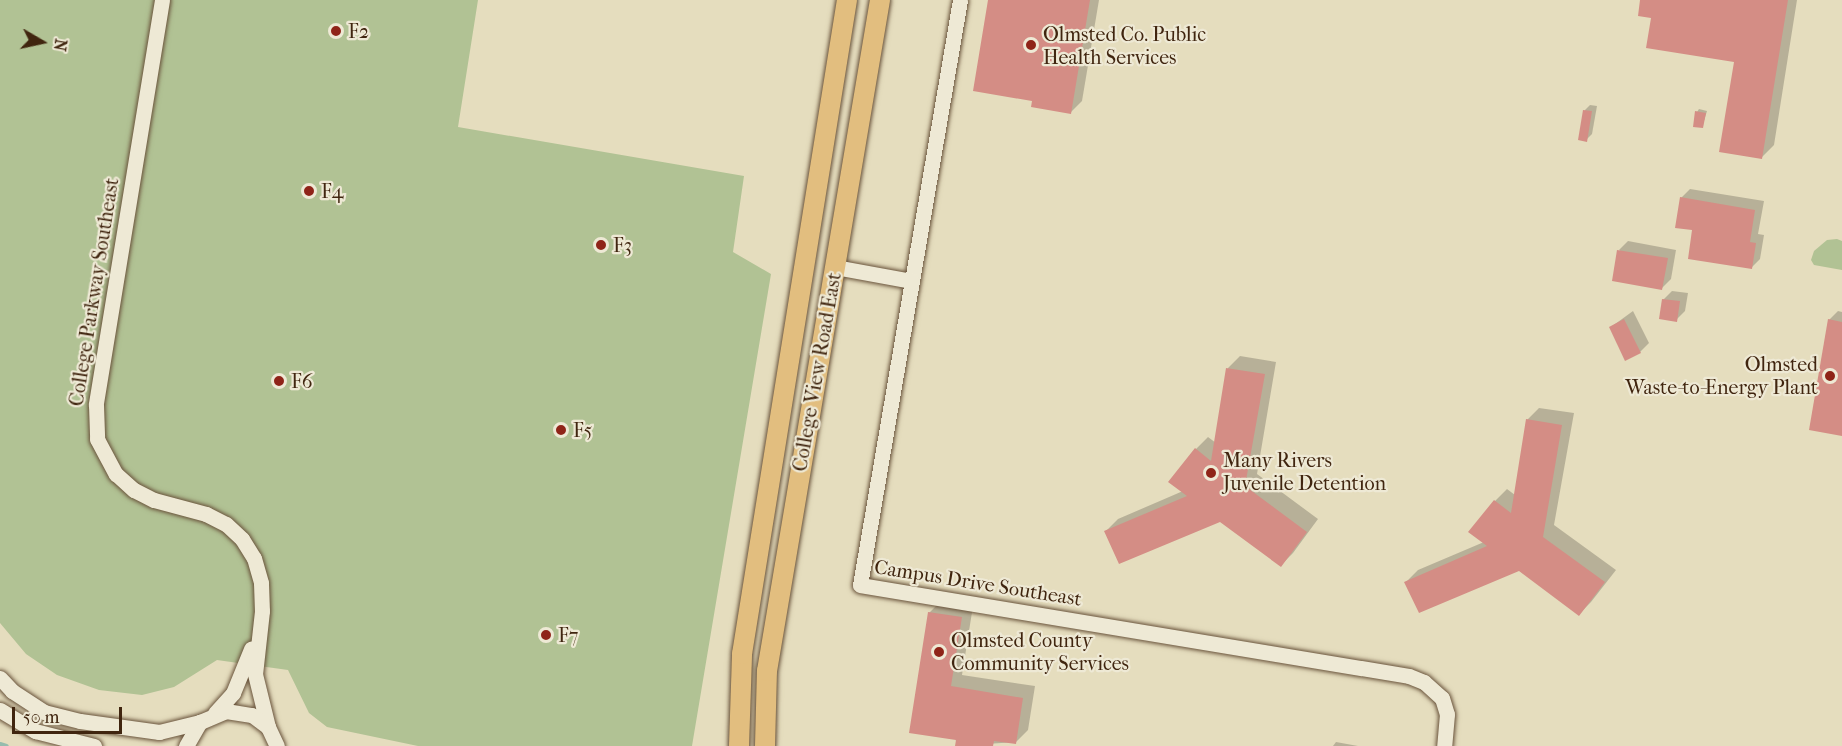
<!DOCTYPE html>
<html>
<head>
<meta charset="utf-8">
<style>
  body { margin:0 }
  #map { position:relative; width:1842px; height:746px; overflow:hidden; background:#e5ddbe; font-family:"IM FELL French Canon",serif }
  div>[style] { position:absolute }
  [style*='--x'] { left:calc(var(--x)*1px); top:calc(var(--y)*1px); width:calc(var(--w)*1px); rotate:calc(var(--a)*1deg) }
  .green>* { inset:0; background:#b1c294 }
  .shadow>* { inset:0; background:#0003 }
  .stream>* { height:4.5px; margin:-2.25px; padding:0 2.25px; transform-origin:2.25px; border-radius:2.25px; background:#96bcad }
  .building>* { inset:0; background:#d48d85 }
  .roads { filter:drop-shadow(0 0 2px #69533b) drop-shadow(0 0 2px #69533b) }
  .minor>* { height:15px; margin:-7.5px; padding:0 7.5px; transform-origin:7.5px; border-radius:7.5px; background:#eee9d5 }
  .major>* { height:20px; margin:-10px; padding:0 10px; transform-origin:10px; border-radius:10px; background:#e2be7f }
  .dots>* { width:16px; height:16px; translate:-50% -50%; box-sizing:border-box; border:3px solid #eee9d5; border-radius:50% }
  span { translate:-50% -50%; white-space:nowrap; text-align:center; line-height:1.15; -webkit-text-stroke:4.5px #eee9d5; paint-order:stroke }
  .poi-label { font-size:20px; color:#40250f }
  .left { translate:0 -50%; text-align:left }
  .right { translate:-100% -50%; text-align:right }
  .street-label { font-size:20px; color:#40250f }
  .north { position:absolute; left:12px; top:12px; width:60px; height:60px; -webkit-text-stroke:4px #eee9d5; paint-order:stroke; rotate:99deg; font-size:16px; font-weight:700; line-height:24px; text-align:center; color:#40250f }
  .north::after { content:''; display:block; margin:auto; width:21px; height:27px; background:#40250f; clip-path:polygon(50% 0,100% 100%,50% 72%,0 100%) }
  .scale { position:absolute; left:12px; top:707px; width:110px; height:27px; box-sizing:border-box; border:3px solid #40250f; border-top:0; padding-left:8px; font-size:18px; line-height:21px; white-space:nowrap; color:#40250f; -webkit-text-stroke:4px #eee9d5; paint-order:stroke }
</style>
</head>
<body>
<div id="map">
  <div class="green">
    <div style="clip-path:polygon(0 0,478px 0,458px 127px,744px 176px,733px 252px,771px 274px,692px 746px,418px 746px,327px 727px,309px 713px,288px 670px,217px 660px,174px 687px,142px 695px,99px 690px,57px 675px,26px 654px,0 623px)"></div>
    <div style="clip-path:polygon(1837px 239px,1842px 241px,1842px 270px,1814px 265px,1811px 260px,1814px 251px,1827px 240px)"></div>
  </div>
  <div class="shadow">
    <div style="clip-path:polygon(990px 0,1099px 0,1082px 101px,1070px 113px,1034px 99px)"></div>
    <div style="clip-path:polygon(1642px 0,1797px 0,1774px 145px,1762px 157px,1736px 61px,1652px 17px)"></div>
    <div style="clip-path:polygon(1590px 105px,1597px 106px,1592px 134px,1586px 140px,1585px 110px)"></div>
    <div style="clip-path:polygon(1699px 109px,1707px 111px,1702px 127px,1697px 112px)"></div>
    <div style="clip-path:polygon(1690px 189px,1764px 201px,1758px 234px,1764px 235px,1760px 259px,1751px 268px,1694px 229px,1681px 198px)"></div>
    <div style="clip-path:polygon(1628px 241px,1676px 250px,1671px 279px,1662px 288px,1619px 250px)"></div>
    <div style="clip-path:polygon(1672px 291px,1688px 293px,1685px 311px,1676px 320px,1663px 300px)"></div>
    <div style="clip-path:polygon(1633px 311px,1649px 343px,1640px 352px,1611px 327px)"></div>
    <div style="clip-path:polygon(1838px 311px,1842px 312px,1842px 434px,1829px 320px)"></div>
    <div style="clip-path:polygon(1240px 356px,1276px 362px,1257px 474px,1318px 519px,1293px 553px,1281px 565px,1220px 521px,1106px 531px,1118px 519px,1183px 491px,1196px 449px,1208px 437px,1216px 443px,1228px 368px)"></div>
    <div style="clip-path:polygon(1539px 408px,1574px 413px,1554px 525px,1616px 570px,1591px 602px,1579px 614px,1520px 570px,1406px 582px,1418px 570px,1484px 542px,1495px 501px,1507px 489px,1515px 495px,1527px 420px)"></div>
    <div style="clip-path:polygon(941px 601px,973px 606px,962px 675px,1035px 686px,1028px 730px,1016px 742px,957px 746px,929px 613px)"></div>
    <div style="clip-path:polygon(1336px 742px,1358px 746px,1333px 746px)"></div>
  </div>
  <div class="stream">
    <div style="--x:0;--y:744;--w:6;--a:18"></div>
  </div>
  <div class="building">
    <div style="clip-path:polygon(988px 0,1090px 0,1071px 114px,1031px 107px,1032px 101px,973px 91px)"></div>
    <div style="clip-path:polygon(1640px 0,1788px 0,1762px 159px,1719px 152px,1734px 62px,1646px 48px,1651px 18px,1638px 16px)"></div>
    <div style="clip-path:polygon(1583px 110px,1592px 111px,1587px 142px,1578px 140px)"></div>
    <div style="clip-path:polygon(1695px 111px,1706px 113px,1703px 128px,1693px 127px)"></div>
    <div style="clip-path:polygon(1680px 197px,1755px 210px,1750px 242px,1756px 243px,1752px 269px,1688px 259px,1692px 230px,1675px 228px)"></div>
    <div style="clip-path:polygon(1617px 250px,1668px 258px,1662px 290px,1612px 281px)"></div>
    <div style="clip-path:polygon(1662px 299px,1680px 301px,1677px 322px,1659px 319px)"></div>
    <div style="clip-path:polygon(1624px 319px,1641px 353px,1625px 361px,1609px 327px)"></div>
    <div style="clip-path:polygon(1828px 319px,1842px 322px,1842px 436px,1809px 430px)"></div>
    <div style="clip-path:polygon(1226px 368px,1265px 374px,1245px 486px,1307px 532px,1281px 567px,1220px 522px,1119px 564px,1104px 531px,1187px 496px,1168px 482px,1195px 448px,1211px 461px)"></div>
    <div style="clip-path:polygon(1526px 419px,1562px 425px,1543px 537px,1605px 582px,1579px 616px,1519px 571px,1419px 613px,1404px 582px,1487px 546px,1468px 532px,1494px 500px,1511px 513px)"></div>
    <div style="clip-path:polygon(928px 612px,962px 617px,951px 686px,1023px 698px,1016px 744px,994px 741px,993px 746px,955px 746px,956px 740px,909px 733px)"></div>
  </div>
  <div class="roads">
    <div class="minor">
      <div style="--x:162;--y:0;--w:410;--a:99.3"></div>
      <div style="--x:96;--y:405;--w:34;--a:88"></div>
      <div style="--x:97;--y:439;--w:40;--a:62"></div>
      <div style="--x:116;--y:474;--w:24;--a:42"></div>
      <div style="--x:134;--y:490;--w:22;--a:27"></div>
      <div style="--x:154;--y:500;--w:54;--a:15.1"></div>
      <div style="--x:206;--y:514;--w:22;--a:27"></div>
      <div style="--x:226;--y:524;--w:22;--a:43"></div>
      <div style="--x:242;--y:539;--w:22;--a:58"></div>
      <div style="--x:254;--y:558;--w:26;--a:74"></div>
      <div style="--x:261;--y:583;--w:28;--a:88"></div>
      <div style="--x:262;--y:611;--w:63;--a:96.3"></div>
      <div style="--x:255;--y:674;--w:55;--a:76.2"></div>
      <div style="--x:960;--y:0;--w:593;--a:99.7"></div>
      <div style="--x:860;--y:585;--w:556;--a:9.41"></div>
      <div style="--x:1409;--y:676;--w:16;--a:22"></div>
      <div style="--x:1424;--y:682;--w:24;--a:42"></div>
      <div style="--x:1442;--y:698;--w:17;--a:73"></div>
      <div style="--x:1447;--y:714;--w:32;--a:95"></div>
      <div style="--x:835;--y:267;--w:78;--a:10.3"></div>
      <div style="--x:0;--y:678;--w:18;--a:47"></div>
      <div style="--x:12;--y:691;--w:38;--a:33"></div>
      <div style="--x:44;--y:712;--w:37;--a:14"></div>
      <div style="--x:80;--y:721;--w:80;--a:7.9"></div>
      <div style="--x:159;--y:732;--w:42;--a:-13.7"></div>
      <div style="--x:0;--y:710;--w:41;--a:31"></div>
      <div style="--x:35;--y:731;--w:61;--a:14.3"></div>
      <div style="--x:215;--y:713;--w:27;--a:-48"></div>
      <div style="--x:233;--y:693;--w:48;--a:-67.8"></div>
      <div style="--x:186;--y:746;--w:28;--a:-60"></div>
      <div style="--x:200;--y:722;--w:28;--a:-23"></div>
      <div style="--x:226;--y:711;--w:26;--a:9"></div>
      <div style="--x:252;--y:715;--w:20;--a:37"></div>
      <div style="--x:268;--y:727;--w:21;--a:65"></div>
    </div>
    <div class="major">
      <div style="--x:739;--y:746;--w:92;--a:-88.1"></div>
      <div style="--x:742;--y:654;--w:662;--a:-80.88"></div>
      <div style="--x:765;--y:746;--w:75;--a:-88.5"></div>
      <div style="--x:767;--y:671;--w:680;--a:-80.44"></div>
    </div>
  </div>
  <div class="dots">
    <div style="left:336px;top:31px;background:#8f2418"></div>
    <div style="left:1031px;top:45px;background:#8f2418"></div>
    <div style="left:309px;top:191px;background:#8f2418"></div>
    <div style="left:601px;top:245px;background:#8f2418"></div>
    <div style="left:1830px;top:376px;background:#8f2418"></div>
    <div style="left:279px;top:381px;background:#8f2418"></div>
    <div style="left:561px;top:430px;background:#8f2418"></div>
    <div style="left:1211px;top:473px;background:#8f2418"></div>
    <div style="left:546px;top:635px;background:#8f2418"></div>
    <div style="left:939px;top:652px;background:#8f2418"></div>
  </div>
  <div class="poi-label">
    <span class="left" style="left:348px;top:31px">F2</span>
    <span class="left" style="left:1043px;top:46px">Olmsted Co. Public<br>Health Services</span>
    <span class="left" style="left:321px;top:191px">F4</span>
    <span class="left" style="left:613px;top:245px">F3</span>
    <span class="right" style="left:1818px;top:376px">Olmsted<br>Waste-to-Energy Plant</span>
    <span class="left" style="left:291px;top:381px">F6</span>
    <span class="left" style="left:573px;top:430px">F5</span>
    <span class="left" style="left:1223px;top:472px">Many Rivers<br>Juvenile Detention</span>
    <span class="left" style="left:558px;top:635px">F7</span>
    <span class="left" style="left:951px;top:652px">Olmsted County<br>Community Services</span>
  </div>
  <div class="street-label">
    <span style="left:94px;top:292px;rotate:-81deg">College Parkway Southeast</span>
    <span style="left:817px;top:372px;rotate:-80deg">College View Road East</span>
    <span style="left:978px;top:583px;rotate:9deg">Campus Drive Southeast</span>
  </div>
  <div class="north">N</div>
  <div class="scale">50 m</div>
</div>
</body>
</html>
